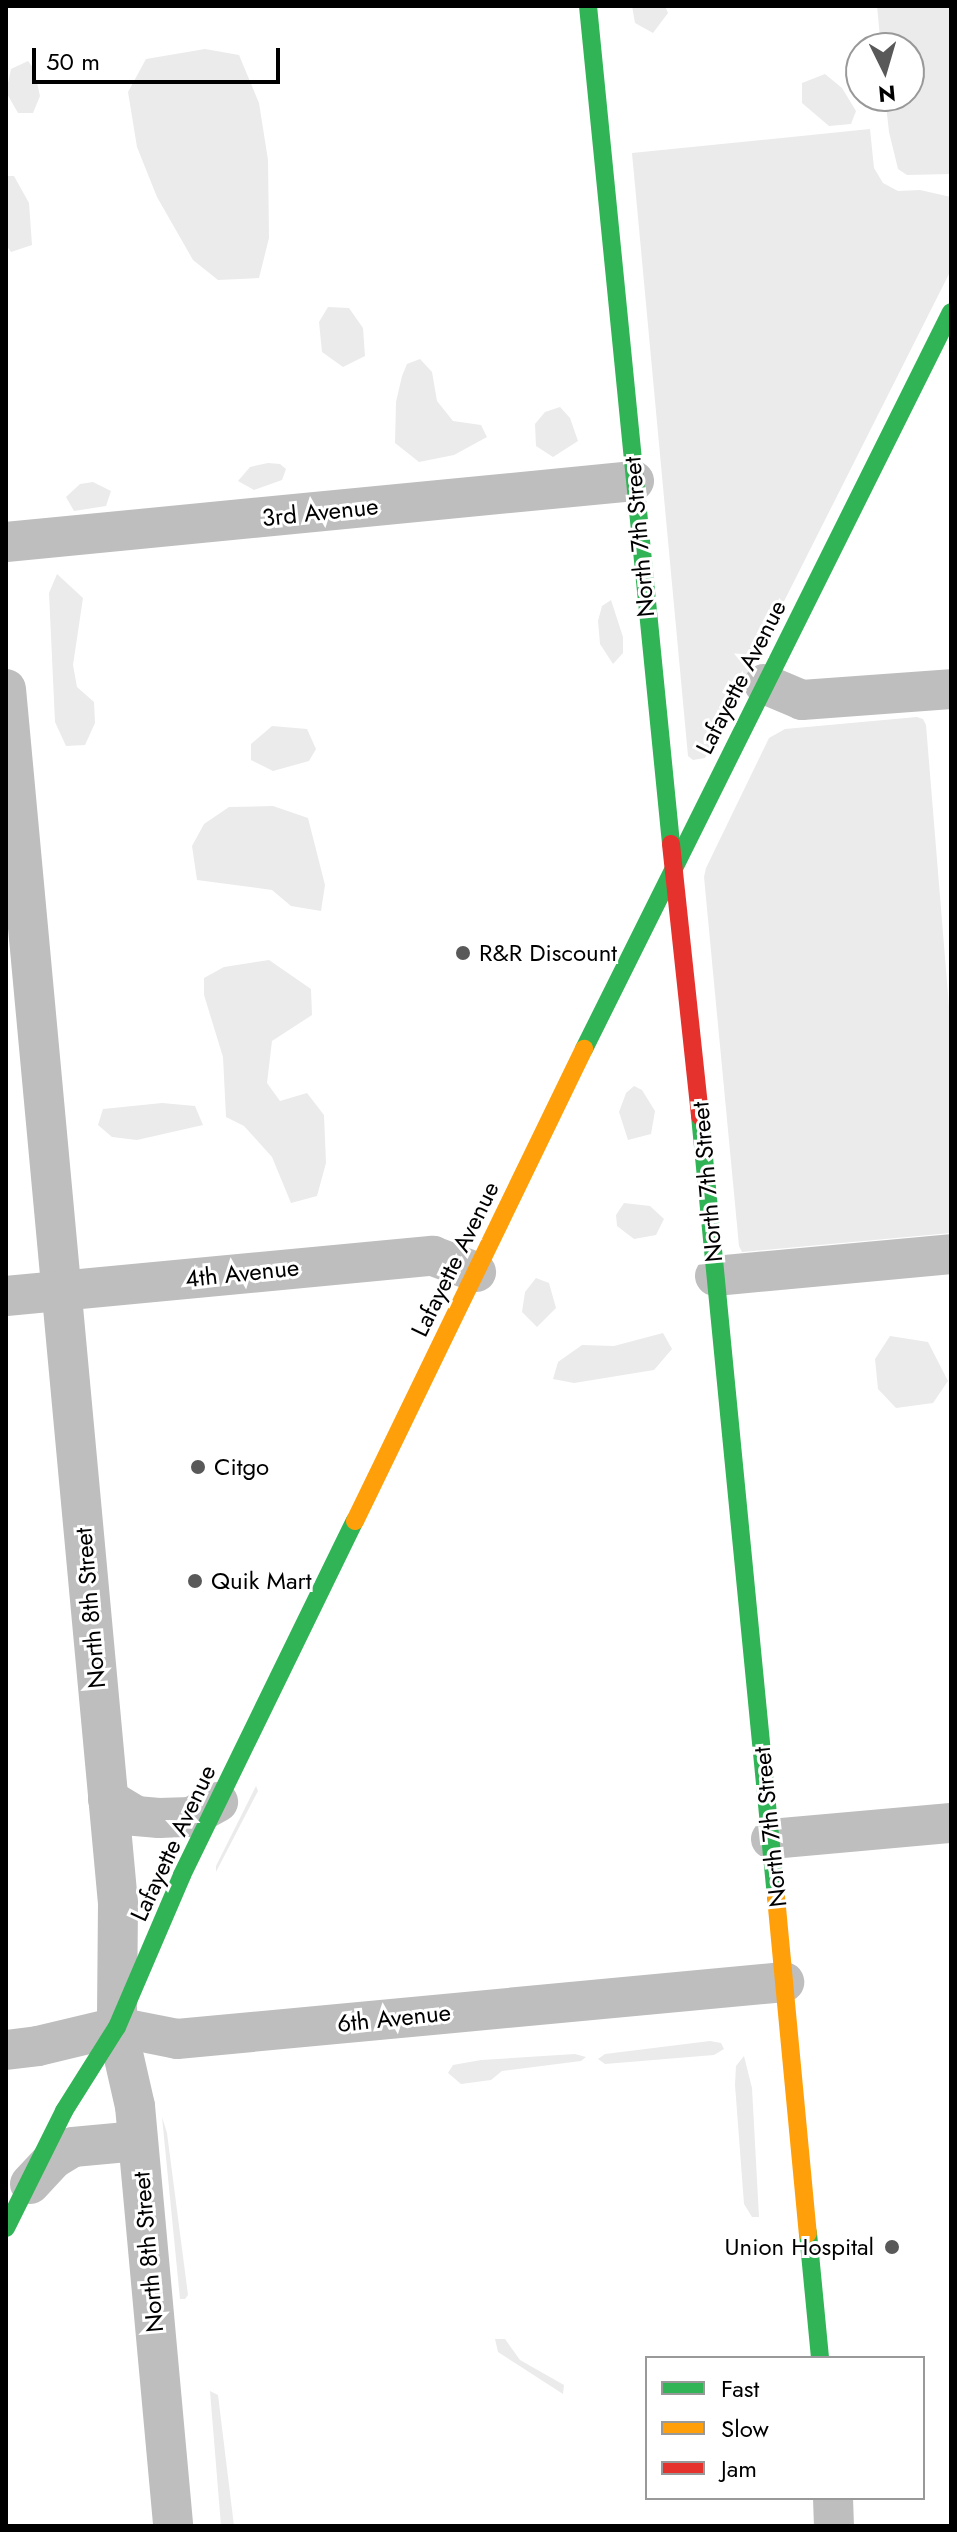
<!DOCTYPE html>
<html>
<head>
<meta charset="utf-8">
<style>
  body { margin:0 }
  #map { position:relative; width:957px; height:2532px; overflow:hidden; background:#fff; font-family:Jost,sans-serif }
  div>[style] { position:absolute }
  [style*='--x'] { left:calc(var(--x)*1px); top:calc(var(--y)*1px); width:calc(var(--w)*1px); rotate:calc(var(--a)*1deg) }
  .green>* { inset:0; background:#ebebeb }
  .street>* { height:40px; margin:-20px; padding:0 20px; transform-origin:20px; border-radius:20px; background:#bebebe }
  .fast>* { height:18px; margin:-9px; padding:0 9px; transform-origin:9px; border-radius:9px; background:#30b455 }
  .slow>* { height:18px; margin:-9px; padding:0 9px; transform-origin:9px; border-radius:9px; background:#ff9f0a }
  .jam>* { height:18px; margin:-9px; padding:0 9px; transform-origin:9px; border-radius:9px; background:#e5322d }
  .dots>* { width:22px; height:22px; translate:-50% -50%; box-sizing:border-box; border:4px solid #fff; border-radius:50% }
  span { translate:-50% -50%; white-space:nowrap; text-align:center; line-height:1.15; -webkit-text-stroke:6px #fff; paint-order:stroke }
  .street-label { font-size:24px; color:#000 }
  .poi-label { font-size:24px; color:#000 }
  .left { translate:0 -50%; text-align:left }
  .right { translate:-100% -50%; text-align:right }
  .frame { position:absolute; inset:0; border:8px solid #000; pointer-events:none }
  .legend { position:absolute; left:645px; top:2356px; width:280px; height:144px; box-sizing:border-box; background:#fff; border:2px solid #999; margin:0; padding:10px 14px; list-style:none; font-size:24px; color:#000 }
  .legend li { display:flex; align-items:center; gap:16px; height:40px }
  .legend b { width:40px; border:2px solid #999 }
  .north { position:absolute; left:845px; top:32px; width:80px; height:80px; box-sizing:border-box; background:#fff; border:2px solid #999; border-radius:50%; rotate:175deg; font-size:22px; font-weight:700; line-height:32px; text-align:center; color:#000 }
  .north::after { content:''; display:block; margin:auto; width:28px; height:36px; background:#595959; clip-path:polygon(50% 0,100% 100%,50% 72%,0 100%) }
  .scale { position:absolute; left:32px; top:48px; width:248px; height:36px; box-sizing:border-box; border:4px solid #000; border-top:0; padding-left:10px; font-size:24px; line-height:28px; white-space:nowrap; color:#000; -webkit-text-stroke:6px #fff; paint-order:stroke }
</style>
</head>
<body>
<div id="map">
  <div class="green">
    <div style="clip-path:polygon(632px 6px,665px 6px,668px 13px,653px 33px,635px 23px)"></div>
    <div style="clip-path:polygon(877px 6px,951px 6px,951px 174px,907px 175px,898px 169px,889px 132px,885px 96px,909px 96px,909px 48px,881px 48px)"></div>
    <div style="clip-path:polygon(205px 49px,239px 55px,259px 103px,268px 160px,269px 238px,259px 278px,218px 280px,193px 260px,157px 197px,137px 147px,128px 92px,146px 59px)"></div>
    <div style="clip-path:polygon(28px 61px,34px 69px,40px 96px,33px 113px,18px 113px,6px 92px,11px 69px)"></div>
    <div style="clip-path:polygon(825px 74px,842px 88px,856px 111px,851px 124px,829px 126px,802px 103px,802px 83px)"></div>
    <div style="clip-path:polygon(870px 129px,874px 168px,883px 183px,898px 191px,920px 190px,951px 197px,951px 270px,705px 758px,693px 760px,688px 756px,632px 153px)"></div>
    <div style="clip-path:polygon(6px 176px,14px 176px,29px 203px,32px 245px,11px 252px,6px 245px)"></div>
    <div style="clip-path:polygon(328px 307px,349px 308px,363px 328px,365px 356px,343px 367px,322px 352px,319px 322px)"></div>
    <div style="clip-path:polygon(420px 359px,432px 372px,437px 401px,453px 421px,481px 425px,487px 437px,454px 455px,419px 462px,395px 443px,396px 402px,402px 376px,407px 364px)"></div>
    <div style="clip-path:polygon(560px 407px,570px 418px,578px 441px,553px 457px,536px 446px,535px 424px,545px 412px)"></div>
    <div style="clip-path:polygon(268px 463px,280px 464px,286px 469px,282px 480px,254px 490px,238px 481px,250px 467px)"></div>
    <div style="clip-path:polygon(93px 482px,111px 491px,106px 506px,74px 511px,66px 497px,80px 484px)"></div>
    <div style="clip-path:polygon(57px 574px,83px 598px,73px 665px,77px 687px,94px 702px,95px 723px,85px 745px,66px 746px,55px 722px,49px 593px)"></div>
    <div style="clip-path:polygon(611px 600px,623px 637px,623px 653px,613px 664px,600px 644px,598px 621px,602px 606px)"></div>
    <div style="clip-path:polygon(917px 717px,923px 719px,926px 725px,951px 1031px,951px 1233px,742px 1252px,739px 1246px,704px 877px,706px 868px,769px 738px,785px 729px)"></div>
    <div style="clip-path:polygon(272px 726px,307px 729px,316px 749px,309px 761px,273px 771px,251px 760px,251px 744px)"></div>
    <div style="clip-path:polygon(273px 806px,308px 818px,325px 885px,321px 911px,291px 906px,272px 890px,197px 880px,192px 846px,204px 824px,229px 807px)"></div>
    <div style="clip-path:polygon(269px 960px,311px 989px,312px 1015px,272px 1041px,267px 1083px,280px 1101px,307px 1093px,324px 1115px,326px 1163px,317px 1196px,291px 1203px,272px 1157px,244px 1126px,226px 1117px,223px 1057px,204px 995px,204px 978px,224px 967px)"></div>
    <div style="clip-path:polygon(634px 1086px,642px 1090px,655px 1111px,651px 1134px,628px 1140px,619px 1112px,626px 1093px)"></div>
    <div style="clip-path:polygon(162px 1103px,195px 1106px,203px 1125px,137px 1140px,112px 1137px,98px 1125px,103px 1109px)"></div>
    <div style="clip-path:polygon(624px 1203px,650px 1206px,664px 1219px,656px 1235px,634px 1239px,617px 1226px,616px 1215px)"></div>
    <div style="clip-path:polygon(536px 1278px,549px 1283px,556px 1308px,537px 1327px,522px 1312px,525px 1292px)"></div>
    <div style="clip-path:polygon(663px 1333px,672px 1349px,654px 1370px,574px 1383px,553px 1379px,558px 1362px,582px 1345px,614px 1346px)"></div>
    <div style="clip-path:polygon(890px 1336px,928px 1342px,948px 1381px,933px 1403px,896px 1408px,878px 1389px,875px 1359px)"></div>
    <div style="clip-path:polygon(256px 1786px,258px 1791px,216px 1872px,216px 1866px)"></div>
    <div style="clip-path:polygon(710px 2041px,721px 2043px,724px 2049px,714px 2055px,605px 2064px,598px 2059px,605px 2054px)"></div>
    <div style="clip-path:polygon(575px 2054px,586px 2057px,581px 2061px,502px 2071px,491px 2080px,461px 2084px,448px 2073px,453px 2065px,481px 2060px)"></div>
    <div style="clip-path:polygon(744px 2056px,752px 2088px,759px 2217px,752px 2217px,744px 2204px,735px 2085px,736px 2066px)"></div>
    <div style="clip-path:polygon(162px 2117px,167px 2133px,188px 2295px,185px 2299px,180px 2299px)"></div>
    <div style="clip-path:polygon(495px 2339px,505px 2339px,520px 2360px,564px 2385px,563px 2394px,498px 2352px)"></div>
    <div style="clip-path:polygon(210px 2391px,218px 2395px,234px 2526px,221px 2526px)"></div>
  </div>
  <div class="street">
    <div style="--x:6;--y:542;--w:631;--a:-5.55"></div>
    <div style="--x:764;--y:684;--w:41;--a:22.8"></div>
    <div style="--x:802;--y:700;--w:149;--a:-4.2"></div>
    <div style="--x:6;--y:689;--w:1219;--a:84.73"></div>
    <div style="--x:118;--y:1903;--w:124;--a:90.5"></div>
    <div style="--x:117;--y:2027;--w:81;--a:77.2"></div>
    <div style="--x:135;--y:2106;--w:422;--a:84.8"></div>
    <div style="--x:715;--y:1276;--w:237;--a:-5.3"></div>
    <div style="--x:6;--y:1296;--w:429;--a:-5.4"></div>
    <div style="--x:433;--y:1256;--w:46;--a:20.4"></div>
    <div style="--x:108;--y:1799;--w:33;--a:31"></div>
    <div style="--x:136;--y:1816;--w:23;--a:5"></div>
    <div style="--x:159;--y:1818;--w:32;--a:-2"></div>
    <div style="--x:191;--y:1817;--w:31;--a:-29"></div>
    <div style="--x:771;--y:1839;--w:181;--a:-5.1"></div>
    <div style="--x:6;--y:2050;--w:32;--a:-7"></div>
    <div style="--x:38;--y:2046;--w:81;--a:-13.5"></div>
    <div style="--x:117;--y:2027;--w:61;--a:11.3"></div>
    <div style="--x:177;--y:2039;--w:610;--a:-5.36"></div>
    <div style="--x:30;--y:2184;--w:34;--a:-47"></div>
    <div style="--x:53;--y:2159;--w:23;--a:-31"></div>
    <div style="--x:73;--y:2147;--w:65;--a:-5.3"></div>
    <div style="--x:833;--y:2498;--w:28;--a:88"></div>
  </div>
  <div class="fast">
    <div style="--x:588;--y:6;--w:842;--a:84.34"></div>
    <div style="--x:584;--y:1049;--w:823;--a:-63.53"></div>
    <div style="--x:700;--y:1116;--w:785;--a:84.44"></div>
    <div style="--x:6;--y:2228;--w:131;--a:-63.6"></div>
    <div style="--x:64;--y:2111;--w:99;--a:-57.8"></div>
    <div style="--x:117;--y:2027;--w:165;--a:-66.8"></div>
    <div style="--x:182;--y:1875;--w:394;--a:-64"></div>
    <div style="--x:808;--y:2233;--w:126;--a:84.5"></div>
  </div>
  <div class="slow">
    <div style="--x:355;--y:1521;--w:525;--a:-64.12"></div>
    <div style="--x:776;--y:1897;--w:338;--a:84.6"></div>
  </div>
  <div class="jam">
    <div style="--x:671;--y:844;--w:274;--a:83.9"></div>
  </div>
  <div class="dots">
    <div style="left:463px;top:953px;background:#595959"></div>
    <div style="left:198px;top:1467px;background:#595959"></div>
    <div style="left:195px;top:1581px;background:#595959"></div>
    <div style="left:892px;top:2247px;background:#595959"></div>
  </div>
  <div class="street-label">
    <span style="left:320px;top:512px;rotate:-6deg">3rd Avenue</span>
    <span style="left:639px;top:537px;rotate:-95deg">North 7th Street</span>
    <span style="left:741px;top:677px;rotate:-63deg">Lafayette Avenue</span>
    <span style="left:707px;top:1182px;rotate:-95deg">North 7th Street</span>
    <span style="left:455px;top:1259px;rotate:-64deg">Lafayette Avenue</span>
    <span style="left:242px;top:1273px;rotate:-6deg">4th Avenue</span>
    <span style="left:90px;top:1608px;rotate:-95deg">North 8th Street</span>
    <span style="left:770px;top:1827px;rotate:-96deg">North 7th Street</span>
    <span style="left:173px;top:1843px;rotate:-65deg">Lafayette Avenue</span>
    <span style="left:394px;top:2018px;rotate:-6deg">6th Avenue</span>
    <span style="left:148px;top:2252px;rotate:-95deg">North 8th Street</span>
  </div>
  <div class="poi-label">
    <span class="left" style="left:479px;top:953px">R&amp;R Discount</span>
    <span class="left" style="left:214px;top:1467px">Citgo</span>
    <span class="left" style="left:211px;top:1581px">Quik Mart</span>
    <span class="right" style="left:874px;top:2247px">Union Hospital</span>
  </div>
  <div class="frame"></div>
  <ul class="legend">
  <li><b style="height:10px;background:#30b455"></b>Fast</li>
  <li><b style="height:10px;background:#ff9f0a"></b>Slow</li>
  <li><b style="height:10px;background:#e5322d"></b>Jam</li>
  </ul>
  <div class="north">N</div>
  <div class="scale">50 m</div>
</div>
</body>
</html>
